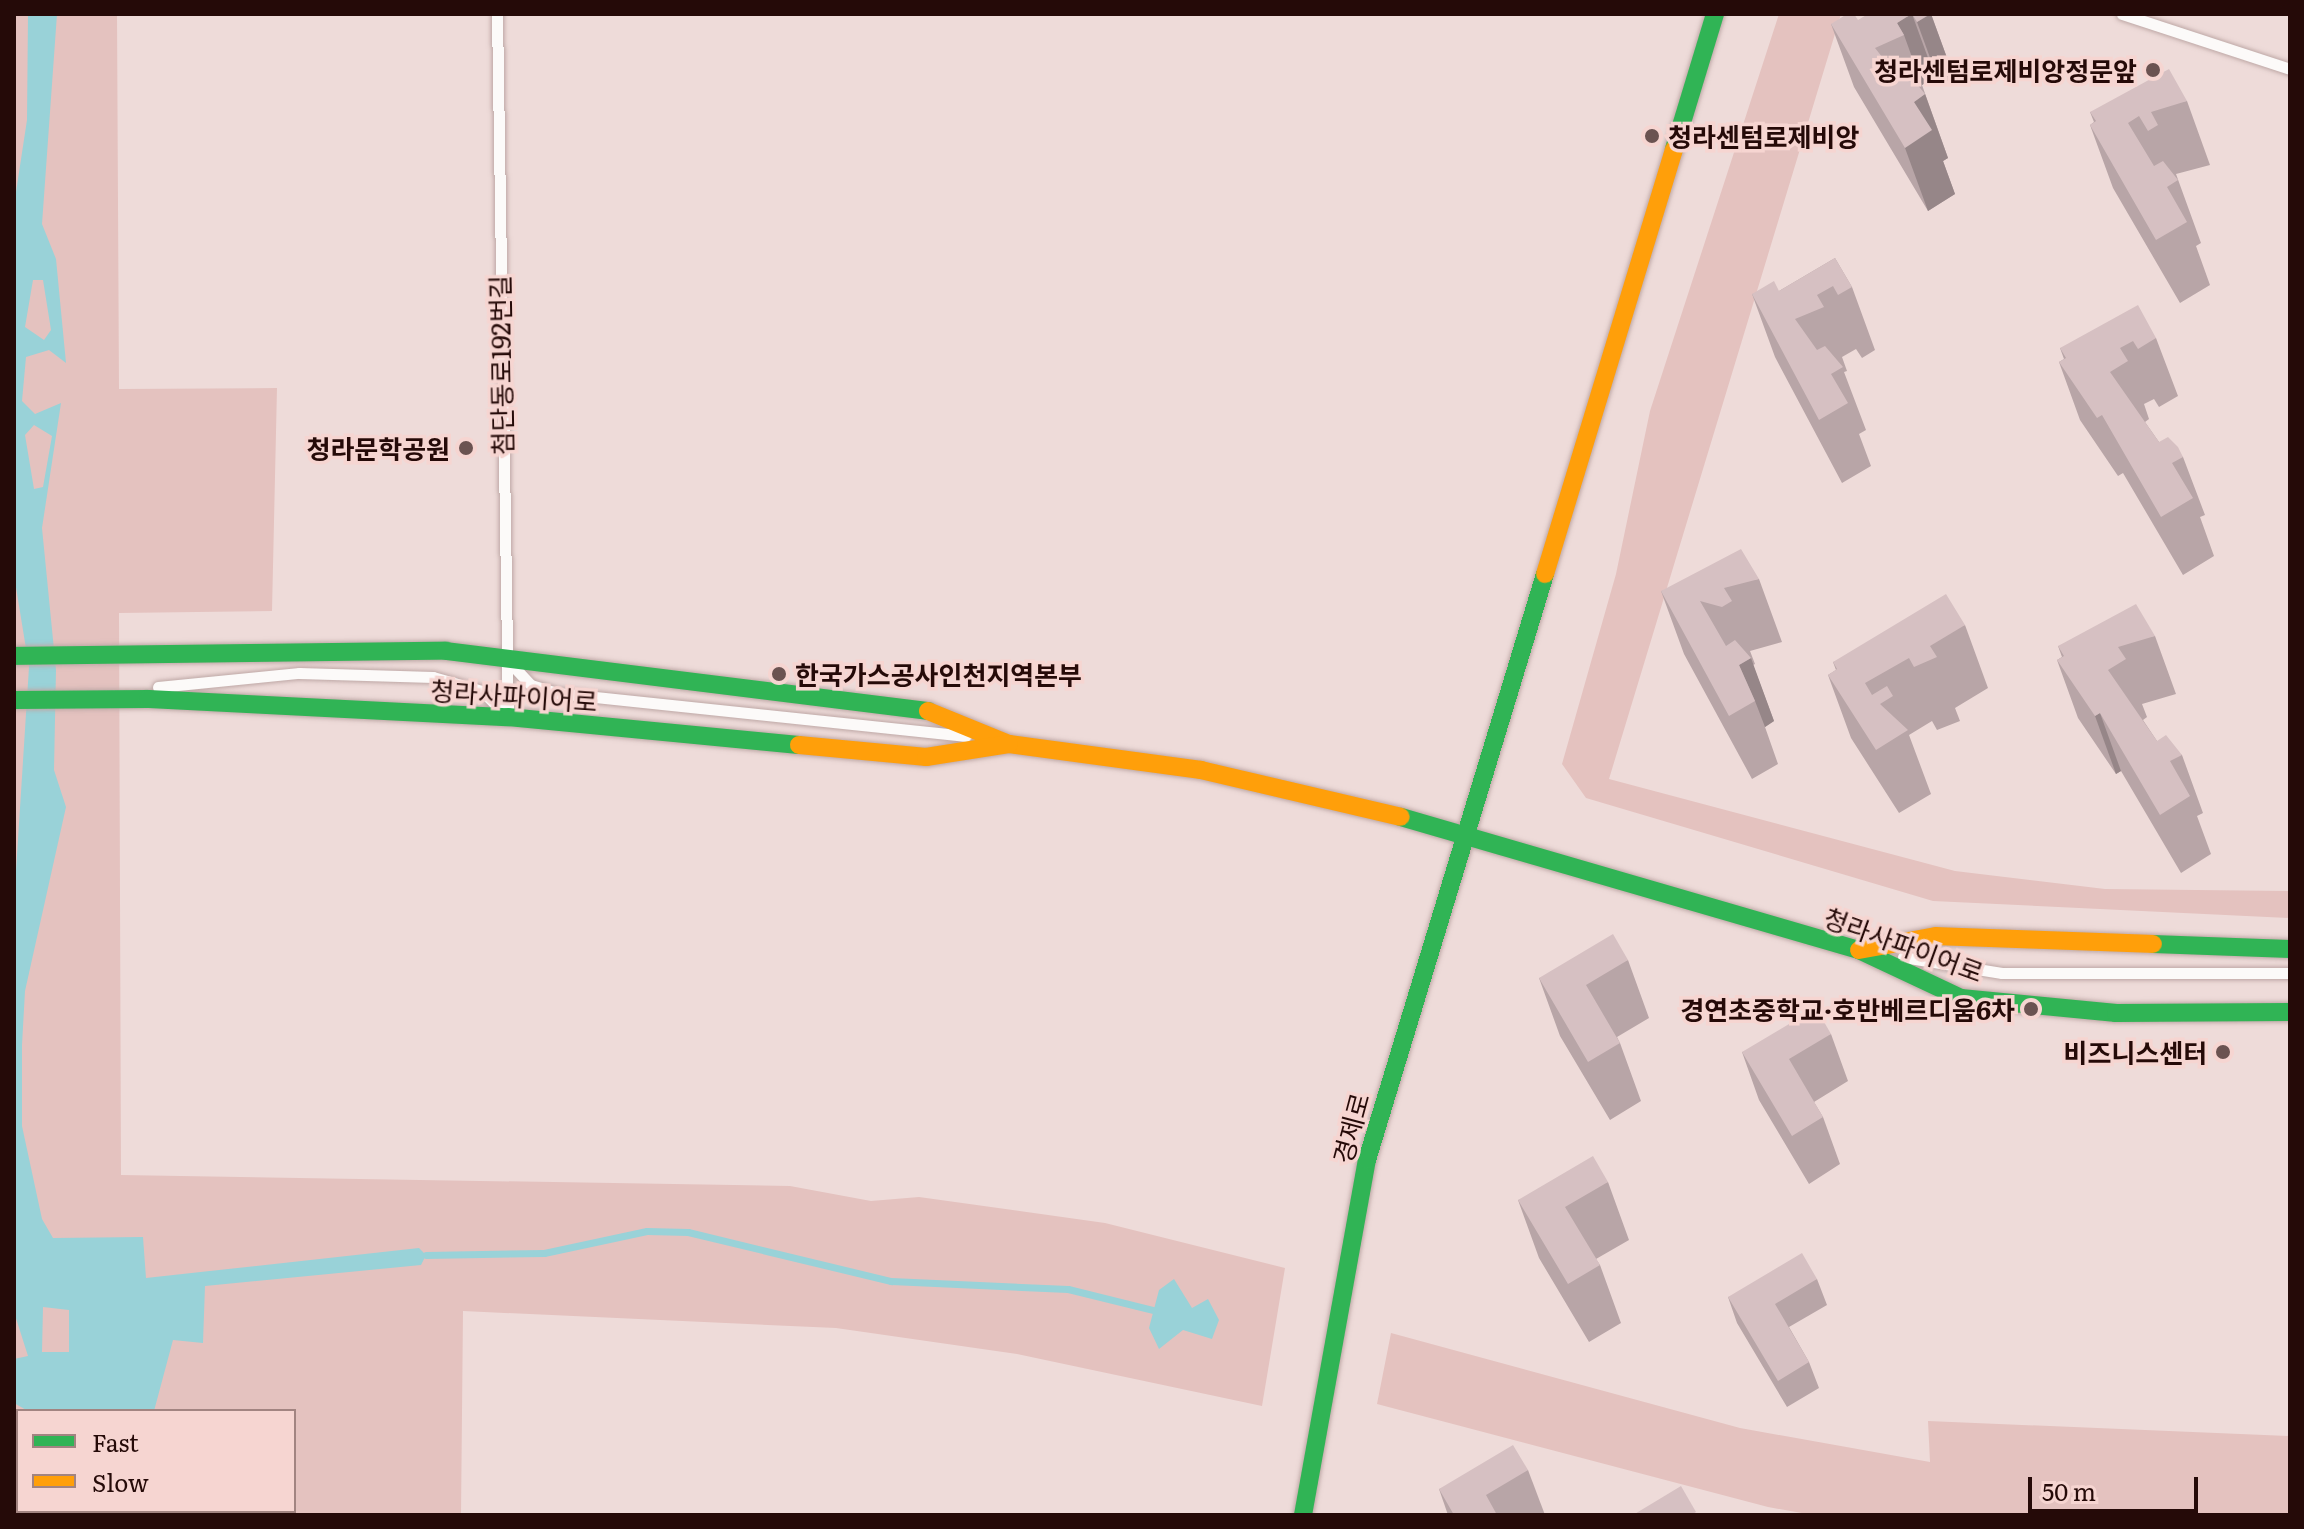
<!DOCTYPE html>
<html>
<head>
<meta charset="utf-8">
<style>
  body { margin:0 }
  #map { position:relative; width:2304px; height:1529px; overflow:hidden; background:#eedbd9; font-family:Literata,"Noto Sans KR",serif }
  div>[style] { position:absolute }
  [style*='--x'] { left:calc(var(--x)*1px); top:calc(var(--y)*1px); width:calc(var(--w)*1px); rotate:calc(var(--a)*1deg) }
  .green>* { inset:0; background:#e4c2bf }
  .water>* { inset:0; background:#99d2d8 }
  .stream>* { height:7px; margin:-3.5px; padding:0 3.5px; transform-origin:3.5px; border-radius:3.5px; background:#99d2d8 }
  .roads { filter:drop-shadow(0 0 2px #bea8a6) drop-shadow(0 0 2px #bea8a6) }
  .lane>* { height:11px; margin:-5.5px; padding:0 5.5px; transform-origin:5.5px; border-radius:5.5px; background:#fcfaf9 }
  .fast>* { height:18px; margin:-9px; padding:0 9px; transform-origin:9px; border-radius:9px; background:#30b455 }
  .slow>* { height:18px; margin:-9px; padding:0 9px; transform-origin:9px; border-radius:9px; background:#ff9f0a }
  .wall>* { inset:0; background:#b8a5a7 }
  .shaded-wall>* { inset:0; background:#968688 }
  .building>* { inset:0; background:#d6c0c2 }
  .dots>* { width:22px; height:22px; translate:-50% -50%; box-sizing:border-box; border:4px solid #f6d5d1; border-radius:50% }
  span { translate:-50% -50%; white-space:nowrap; text-align:center; line-height:1.15; -webkit-text-stroke:7px #f6d5d1; paint-order:stroke }
  .poi-label { font-size:26px; color:#250a08; font-weight:700 }
  .right { translate:-100% -50%; text-align:right }
  .left { translate:0 -50%; text-align:left }
  .street-label { font-size:26px; color:#250a08 }
  .frame { position:absolute; inset:0; border:16px solid #250a08; pointer-events:none }
  .legend { position:absolute; left:16px; top:1409px; width:280px; height:104px; box-sizing:border-box; background:#f6d5d1; border:2px solid #a28481; margin:0; padding:10px 14px; list-style:none; font-size:24px; color:#250a08 }
  .legend li { display:flex; align-items:center; gap:16px; height:40px }
  .legend b { width:40px; border:2px solid #a28481 }
  .scale { position:absolute; left:2028px; top:1477px; width:170px; height:36px; box-sizing:border-box; border:4px solid #250a08; border-top:0; padding-left:10px; font-size:24px; line-height:28px; white-space:nowrap; color:#250a08; -webkit-text-stroke:6px #f6d5d1; paint-order:stroke }
</style>
</head>
<body>
<div id="map">
  <div class="green">
    <div style="clip-path:polygon(evenodd,14px 14px,117px 14px,119px 389px,277px 388px,272px 611px,119px 613px,121px 1175px,790px 1186px,871px 1201px,919px 1197px,1105px 1223px,1285px 1268px,1262px 1406px,1017px 1354px,836px 1328px,463px 1311px,461px 1515px,14px 1515px,14px 14px,18px 1411px,294px 1411px,294px 1511px,18px 1511px,18px 1411px)"></div>
    <div style="clip-path:polygon(1779px 14px,1841px 14px,1609px 779px,1955px 871px,2105px 889px,2290px 891px,2290px 918px,1933px 901px,1586px 798px,1562px 764px,1616px 574px,1650px 411px)"></div>
    <div style="clip-path:polygon(1391px 1333px,1740px 1428px,1930px 1462px,1928px 1421px,2290px 1436px,2290px 1515px,1813px 1515px,1768px 1507px,1377px 1404px)"></div>
  </div>
  <div class="water">
    <div style="clip-path:polygon(evenodd,28px 14px,57px 14px,42px 224px,56px 259px,66px 363px,49px 350px,26px 357px,22px 401px,35px 414px,61px 403px,42px 528px,56px 670px,54px 770px,66px 807px,25px 991px,22px 1045px,22px 1126px,42px 1219px,53px 1238px,143px 1237px,146px 1278px,419px 1248px,426px 1255px,421px 1265px,205px 1286px,203px 1343px,173px 1340px,154px 1411px,28px 1411px,14px 1403px,14px 1359px,28px 1356px,14px 1312px,14px 902px,29px 667px,14px 575px,14px 205px,27px 120px,28px 14px,33px 280px,43px 280px,51px 330px,44px 340px,25px 327px,33px 280px,28px 14px,34px 425px,52px 436px,43px 487px,34px 489px,25px 435px,34px 425px,28px 14px,43px 1307px,69px 1310px,69px 1352px,42px 1352px,43px 1307px)"></div>
    <div style="clip-path:polygon(1174px 1279px,1192px 1308px,1208px 1299px,1219px 1320px,1212px 1339px,1183px 1330px,1159px 1349px,1149px 1328px,1159px 1290px)"></div>
  </div>
  <div class="stream">
    <div style="--x:426;--y:1255;--w:118;--a:-1"></div>
    <div style="--x:544;--y:1253;--w:105;--a:-12.1"></div>
    <div style="--x:647;--y:1231;--w:41;--a:1.4"></div>
    <div style="--x:688;--y:1232;--w:209;--a:13.6"></div>
    <div style="--x:891;--y:1281;--w:177;--a:2.6"></div>
    <div style="--x:1068;--y:1289;--w:88;--a:13.9"></div>
  </div>
  <div class="roads">
    <div class="lane">
      <div style="--x:497;--y:14;--w:699;--a:89.1"></div>
      <div style="--x:2122;--y:14;--w:177;--a:18.1"></div>
      <div style="--x:514;--y:667;--w:25;--a:47"></div>
      <div style="--x:531;--y:685;--w:28;--a:17"></div>
      <div style="--x:558;--y:693;--w:410;--a:6"></div>
      <div style="--x:158;--y:687;--w:142;--a:-5.7"></div>
      <div style="--x:299;--y:673;--w:134;--a:1.7"></div>
      <div style="--x:433;--y:677;--w:51;--a:15.9"></div>
      <div style="--x:482;--y:691;--w:28;--a:45"></div>
      <div style="--x:1903;--y:957;--w:100;--a:9.2"></div>
      <div style="--x:2002;--y:973;--w:288;--a:0"></div>
    </div>
    <div class="fast">
      <div style="--x:1674;--y:149;--w:141;--a:-73.1"></div>
      <div style="--x:14;--y:656;--w:432;--a:-0.7"></div>
      <div style="--x:446;--y:651;--w:486;--a:7.1"></div>
      <div style="--x:14;--y:700;--w:134;--a:-0.4"></div>
      <div style="--x:148;--y:699;--w:360;--a:2.9"></div>
      <div style="--x:508;--y:717;--w:292;--a:5.5"></div>
      <div style="--x:1401;--y:817;--w:477;--a:16.2"></div>
      <div style="--x:1859;--y:950;--w:113;--a:25.2"></div>
      <div style="--x:1961;--y:998;--w:156;--a:5.5"></div>
      <div style="--x:2116;--y:1013;--w:174;--a:-0.3"></div>
      <div style="--x:2153;--y:944;--w:137;--a:2.1"></div>
      <div style="--x:1303;--y:1515;--w:361;--a:-79.8"></div>
      <div style="--x:1367;--y:1160;--w:612;--a:-73.1"></div>
    </div>
    <div class="slow">
      <div style="--x:1545;--y:574;--w:444;--a:-73.1"></div>
      <div style="--x:928;--y:711;--w:87;--a:22.2"></div>
      <div style="--x:1009;--y:744;--w:194;--a:7.7"></div>
      <div style="--x:1201;--y:770;--w:205;--a:13.2"></div>
      <div style="--x:799;--y:745;--w:128;--a:5.4"></div>
      <div style="--x:926;--y:757;--w:84;--a:-8.9"></div>
      <div style="--x:1859;--y:950;--w:78;--a:-10.3"></div>
      <div style="--x:1936;--y:936;--w:217;--a:2.1"></div>
    </div>
  </div>
  <div class="wall">
    <div style="clip-path:polygon(1931px 14px,1954px 77px,1940px 85px,1935px 77px,1922px 85px,1948px 158px,1943px 161px,1955px 194px,1928px 211px,1854px 87px,1831px 24px)"></div>
    <div style="clip-path:polygon(2187px 101px,2210px 165px,2176px 174px,2201px 243px,2196px 246px,2210px 285px,2180px 303px,2113px 188px,2090px 125px,2094px 122px,2090px 112px)"></div>
    <div style="clip-path:polygon(1835px 258px,1852px 287px,1875px 350px,1862px 358px,1856px 349px,1842px 357px,1847px 371px,1844px 372px,1866px 430px,1859px 434px,1871px 466px,1842px 483px,1775px 357px,1752px 294px,1779px 291px)"></div>
    <div style="clip-path:polygon(2156px 338px,2178px 396px,2159px 407px,2154px 399px,2144px 404px,2149px 419px,2145px 422px,2159px 442px,2183px 457px,2205px 515px,2200px 517px,2214px 556px,2183px 575px,2123px 473px,2118px 476px,2080px 420px,2059px 362px,2064px 359px,2060px 348px)"></div>
    <div style="clip-path:polygon(1759px 579px,1782px 642px,1750px 651px,1755px 664px,1753px 665px,1774px 721px,1765px 727px,1778px 764px,1752px 779px,1684px 654px,1661px 591px)"></div>
    <div style="clip-path:polygon(1965px 625px,1988px 688px,1955px 708px,1960px 721px,1937px 730px,1932px 721px,1909px 735px,1931px 794px,1899px 813px,1851px 738px,1828px 675px,1836px 670px,1833px 662px)"></div>
    <div style="clip-path:polygon(2155px 636px,2176px 694px,2142px 704px,2147px 717px,2143px 720px,2157px 741px,2182px 755px,2203px 813px,2197px 816px,2211px 854px,2181px 873px,2121px 771px,2116px 774px,2078px 718px,2057px 660px,2062px 657px,2058px 646px)"></div>
    <div style="clip-path:polygon(1628px 960px,1649px 1018px,1617px 1037px,1620px 1043px,1641px 1101px,1610px 1120px,1560px 1036px,1539px 978px)"></div>
    <div style="clip-path:polygon(1831px 1034px,1848px 1081px,1814px 1102px,1823px 1117px,1840px 1164px,1809px 1184px,1759px 1100px,1742px 1052px)"></div>
    <div style="clip-path:polygon(1608px 1182px,1629px 1240px,1596px 1259px,1600px 1265px,1621px 1323px,1589px 1342px,1539px 1258px,1518px 1200px)"></div>
    <div style="clip-path:polygon(1817px 1279px,1827px 1305px,1789px 1327px,1809px 1362px,1819px 1388px,1787px 1407px,1737px 1323px,1728px 1297px)"></div>
    <div style="clip-path:polygon(1528px 1470px,1545px 1515px,1448px 1515px,1439px 1489px)"></div>
  </div>
  <div class="shaded-wall">
    <div style="clip-path:polygon(1912px 14px,1935px 77px,1922px 85px,1904px 35px,1897px 23px)"></div>
    <div style="clip-path:polygon(1931px 14px,1954px 77px,1940px 85px,1917px 22px)"></div>
    <div style="clip-path:polygon(1925px 94px,1948px 158px,1943px 161px,1955px 194px,1928px 211px,1905px 148px,1914px 102px)"></div>
    <div style="clip-path:polygon(1751px 658px,1774px 721px,1765px 727px,1755px 701px,1739px 665px)"></div>
    <div style="clip-path:polygon(2100px 713px,2121px 771px,2116px 774px,2095px 716px)"></div>
  </div>
  <div class="building">
    <div style="clip-path:polygon(1847px 14px,1854px 14px,1858px 20px,1868px 14px,1911px 14px,1897px 23px,1904px 35px,1875px 48px,1898px 77px,1907px 72px,1925px 94px,1914px 102px,1932px 130px,1905px 148px,1831px 24px)"></div>
    <div style="clip-path:polygon(1912px 14px,1930px 14px,1917px 22px)"></div>
    <div style="clip-path:polygon(2169px 69px,2187px 101px,2151px 112px,2158px 125px,2148px 131px,2139px 116px,2128px 123px,2154px 166px,2163px 161px,2178px 180px,2167px 187px,2187px 222px,2156px 240px,2090px 125px,2096px 121px,2090px 112px)"></div>
    <div style="clip-path:polygon(1835px 258px,1852px 287px,1838px 295px,1833px 286px,1817px 295px,1824px 307px,1795px 319px,1817px 350px,1825px 346px,1843px 367px,1831px 374px,1848px 403px,1819px 420px,1752px 294px,1774px 281px,1779px 291px)"></div>
    <div style="clip-path:polygon(2138px 305px,2156px 338px,2138px 349px,2133px 341px,2120px 348px,2128px 361px,2110px 372px,2159px 442px,2168px 437px,2178px 447px,2183px 457px,2172px 463px,2193px 498px,2161px 517px,2102px 415px,2097px 418px,2059px 362px,2066px 358px,2060px 348px)"></div>
    <div style="clip-path:polygon(1741px 549px,1759px 579px,1724px 588px,1732px 601px,1722px 607px,1700px 601px,1726px 646px,1735px 640px,1751px 658px,1739px 665px,1755px 701px,1729px 716px,1661px 591px)"></div>
    <div style="clip-path:polygon(1946px 594px,1965px 625px,1930px 646px,1937px 657px,1914px 667px,1909px 658px,1865px 683px,1872px 695px,1887px 686px,1893px 696px,1880px 704px,1908px 730px,1876px 750px,1828px 675px,1837px 669px,1833px 662px)"></div>
    <div style="clip-path:polygon(2136px 604px,2155px 636px,2118px 647px,2126px 659px,2108px 670px,2157px 741px,2166px 735px,2182px 755px,2170px 761px,2190px 796px,2160px 815px,2100px 713px,2095px 716px,2057px 660px,2064px 656px,2058px 646px)"></div>
    <div style="clip-path:polygon(1613px 934px,1628px 960px,1586px 985px,1620px 1043px,1588px 1062px,1539px 978px)"></div>
    <div style="clip-path:polygon(1816px 1008px,1831px 1034px,1789px 1059px,1823px 1117px,1792px 1136px,1742px 1052px)"></div>
    <div style="clip-path:polygon(1593px 1156px,1608px 1182px,1565px 1207px,1600px 1265px,1568px 1284px,1518px 1200px)"></div>
    <div style="clip-path:polygon(1802px 1253px,1817px 1279px,1775px 1304px,1809px 1362px,1778px 1381px,1728px 1297px)"></div>
    <div style="clip-path:polygon(1513px 1445px,1528px 1470px,1486px 1495px,1497px 1515px,1454px 1515px,1439px 1489px)"></div>
    <div style="clip-path:polygon(1681px 1486px,1696px 1512px,1691px 1515px,1633px 1515px)"></div>
  </div>
  <div class="dots">
    <div style="left:2153px;top:70px;background:#6b5351"></div>
    <div style="left:1652px;top:136px;background:#6b5351"></div>
    <div style="left:466px;top:448px;background:#6b5351"></div>
    <div style="left:779px;top:674px;background:#6b5351"></div>
    <div style="left:2031px;top:1009px;background:#6b5351"></div>
    <div style="left:2223px;top:1052px;background:#6b5351"></div>
  </div>
  <div class="poi-label">
    <span class="right" style="left:2137px;top:70px">청라센텀로제비앙정문앞</span>
    <span class="left" style="left:1668px;top:136px">청라센텀로제비앙</span>
    <span class="right" style="left:450px;top:448px">청라문학공원</span>
    <span class="left" style="left:795px;top:674px">한국가스공사인천지역본부</span>
    <span class="right" style="left:2015px;top:1009px">경연초중학교·호반베르디움6차</span>
    <span class="right" style="left:2207px;top:1052px">비즈니스센터</span>
  </div>
  <div class="street-label">
    <span style="left:500px;top:365px;rotate:-91deg">첨단동로192번길</span>
    <span style="left:514px;top:695px;rotate:4deg">청라사파이어로</span>
    <span style="left:1904px;top:944px;rotate:20deg">청라사파이어로</span>
    <span style="left:1350px;top:1128px;rotate:-75deg">경제로</span>
  </div>
  <div class="frame"></div>
  <ul class="legend">
  <li><b style="height:10px;background:#30b455"></b>Fast</li>
  <li><b style="height:10px;background:#ff9f0a"></b>Slow</li>
  </ul>
  <div class="scale">50 m</div>
</div>
</body>
</html>
